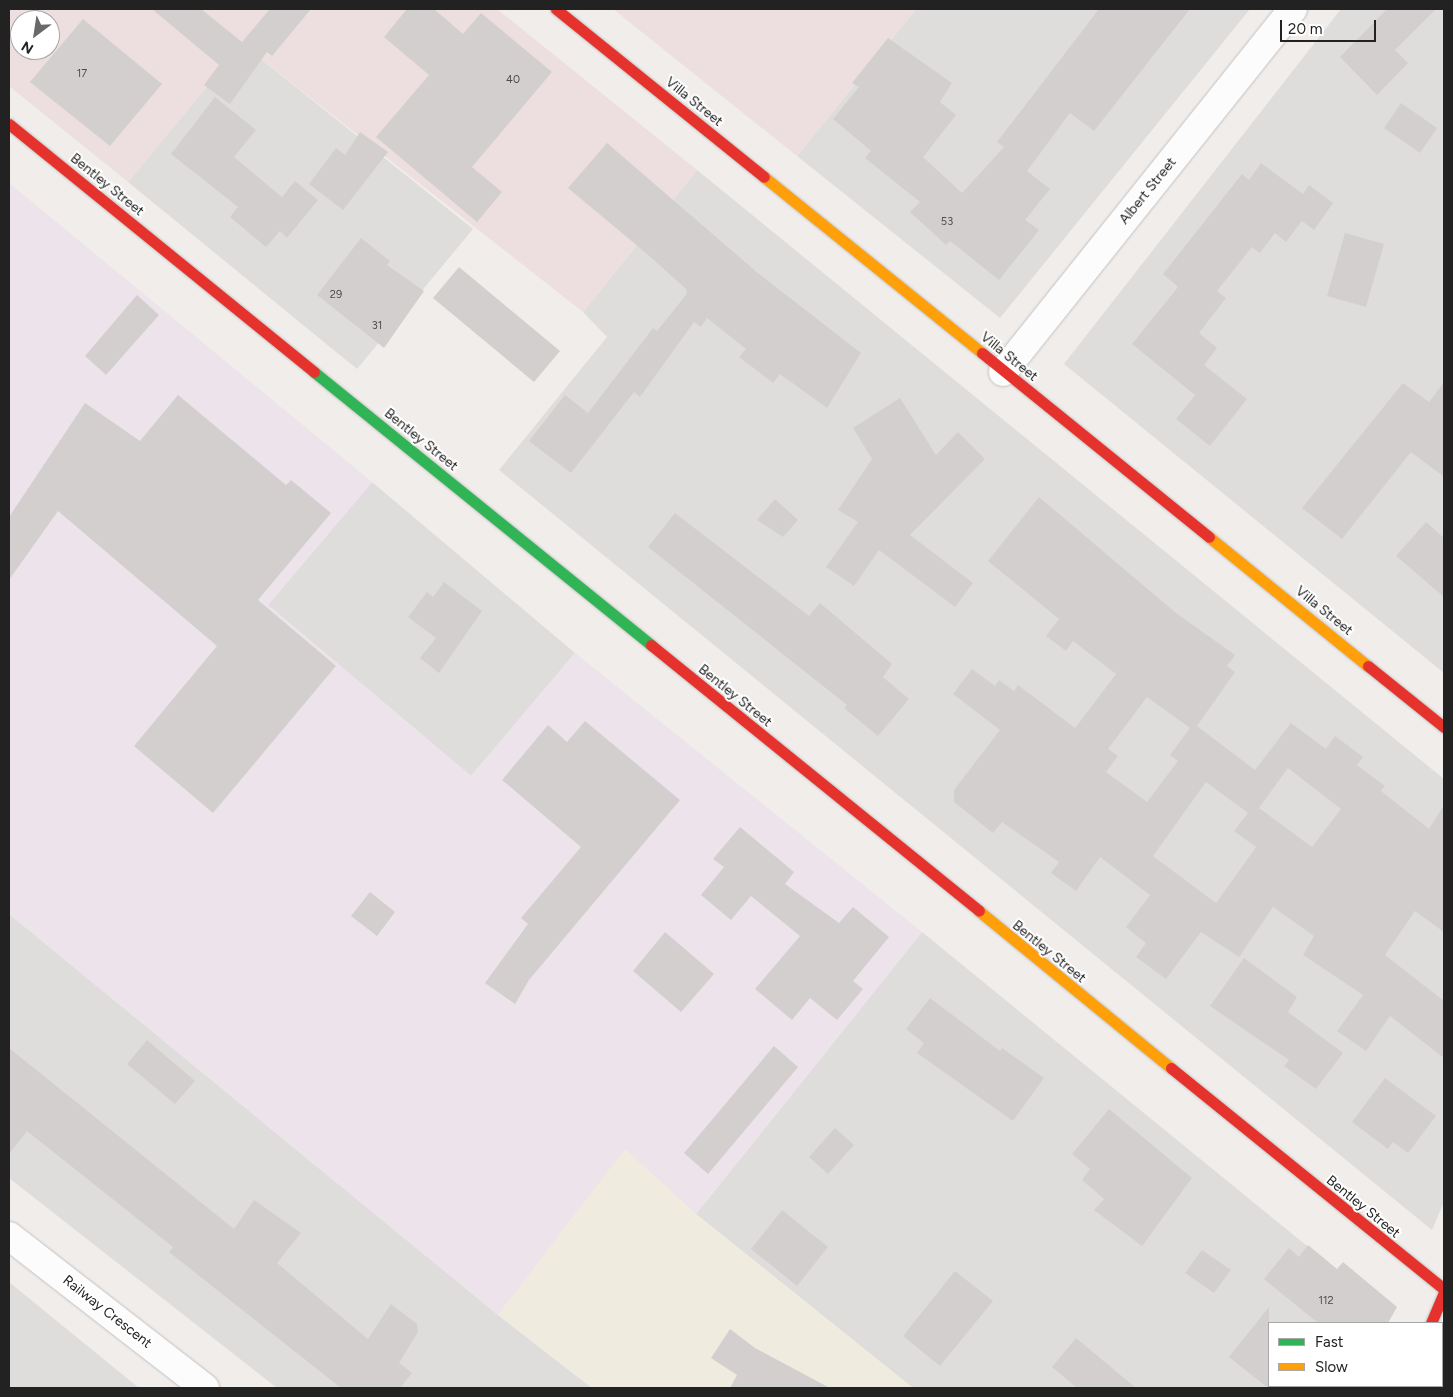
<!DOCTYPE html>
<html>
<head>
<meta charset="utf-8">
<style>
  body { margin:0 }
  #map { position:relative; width:1453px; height:1397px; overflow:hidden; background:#f0edeb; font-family:Figtree,sans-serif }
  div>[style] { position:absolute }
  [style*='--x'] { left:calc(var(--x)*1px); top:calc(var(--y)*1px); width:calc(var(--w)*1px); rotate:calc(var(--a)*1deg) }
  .residential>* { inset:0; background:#dfdddc }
  .commercial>* { inset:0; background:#eddfe0 }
  .industrial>* { inset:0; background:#ede3eb }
  .farmland>* { inset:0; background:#efecdf }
  .building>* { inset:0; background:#d3cfce }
  .roads { filter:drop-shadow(0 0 1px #c3c2c1) drop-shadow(0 0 1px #c3c2c1) }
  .street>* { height:28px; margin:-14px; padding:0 14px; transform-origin:14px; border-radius:14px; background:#fdfcfc }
  .fast>* { height:11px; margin:-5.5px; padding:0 5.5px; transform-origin:5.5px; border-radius:5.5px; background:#30b455 }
  .slow>* { height:11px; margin:-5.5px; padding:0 5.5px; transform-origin:5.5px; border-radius:5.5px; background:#ff9f0a }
  .jam>* { height:11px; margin:-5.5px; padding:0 5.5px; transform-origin:5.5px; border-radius:5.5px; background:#e5322d }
  span { translate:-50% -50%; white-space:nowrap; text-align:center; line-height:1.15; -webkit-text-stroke:4px #fff; paint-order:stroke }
  .number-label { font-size:11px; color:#4e4d4d }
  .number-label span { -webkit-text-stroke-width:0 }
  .street-label { font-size:14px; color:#222 }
  .frame { position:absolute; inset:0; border:10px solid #222; pointer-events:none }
  .legend { position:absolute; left:1268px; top:1322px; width:175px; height:65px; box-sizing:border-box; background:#fff; border:1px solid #a7a7a7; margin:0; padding:6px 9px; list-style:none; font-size:15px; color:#222 }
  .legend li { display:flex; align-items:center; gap:10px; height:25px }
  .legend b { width:25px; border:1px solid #a7a7a7 }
  .north { position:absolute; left:10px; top:10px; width:50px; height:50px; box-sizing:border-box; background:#fff; border:1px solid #a7a7a7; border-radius:50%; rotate:211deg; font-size:14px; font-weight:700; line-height:20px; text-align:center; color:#222 }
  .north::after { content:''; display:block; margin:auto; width:18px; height:22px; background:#6a6968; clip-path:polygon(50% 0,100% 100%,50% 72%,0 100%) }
  .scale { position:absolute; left:1280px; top:20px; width:96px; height:22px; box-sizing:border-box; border:2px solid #222; border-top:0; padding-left:6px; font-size:15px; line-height:18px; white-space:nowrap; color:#222; -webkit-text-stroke:4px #fff; paint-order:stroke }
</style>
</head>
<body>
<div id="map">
  <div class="residential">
    <div style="clip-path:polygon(916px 9px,1250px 9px,1000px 318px,797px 156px)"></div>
    <div style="clip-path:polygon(1341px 9px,1444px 9px,1444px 673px,1064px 364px)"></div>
    <div style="clip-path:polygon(242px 44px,473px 229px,357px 369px,128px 182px)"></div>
    <div style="clip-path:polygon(697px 170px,1444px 779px,1444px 1202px,1432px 1230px,499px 470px,607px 337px,583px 312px)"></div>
    <div style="clip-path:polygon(372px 482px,575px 653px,471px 776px,268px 605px)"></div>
    <div style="clip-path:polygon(9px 914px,498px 1315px,592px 1388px,277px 1388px,9px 1178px)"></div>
    <div style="clip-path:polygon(922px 932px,1388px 1312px,1383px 1323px,1269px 1323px,1269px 1386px,1352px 1388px,913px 1388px,696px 1214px)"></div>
    <div style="clip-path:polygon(9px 1282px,139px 1388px,9px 1388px)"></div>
  </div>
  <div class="commercial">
    <div style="clip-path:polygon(evenodd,9px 9px,497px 9px,697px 170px,583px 312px,242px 44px,128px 182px,9px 86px,9px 9px,20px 20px,50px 20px,50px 50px,20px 50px,20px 20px)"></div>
    <div style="clip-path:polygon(613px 9px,916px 9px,797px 156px)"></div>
  </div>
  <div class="industrial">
    <div style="clip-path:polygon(9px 183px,372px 482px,268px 605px,471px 776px,575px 653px,922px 932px,696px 1214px,625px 1150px,498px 1315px,9px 914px)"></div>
  </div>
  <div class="farmland">
    <div style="clip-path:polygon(625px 1149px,696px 1214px,913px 1388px,592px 1388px,498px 1315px)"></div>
  </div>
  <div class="building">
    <div style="clip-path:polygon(152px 9px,201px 9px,242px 42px,270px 9px,311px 9px,272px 56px,267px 52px,230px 104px,204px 85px,219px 65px)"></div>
    <div style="clip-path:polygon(407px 9px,434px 9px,463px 34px,481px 13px,552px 72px,472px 167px,502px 192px,477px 222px,376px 137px,429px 75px,384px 37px)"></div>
    <div style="clip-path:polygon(1099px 9px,1190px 9px,1094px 131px,1070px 113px,1027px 171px,1050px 189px,1025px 220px,1039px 230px,999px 280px,950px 241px,946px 245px,910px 212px,920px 202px,865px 158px,871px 151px,833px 119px,859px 87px,852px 83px,888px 38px,952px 83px,940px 102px,956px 115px,923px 157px,962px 193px,1004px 147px,997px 142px)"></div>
    <div style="clip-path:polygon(1387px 9px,1436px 9px,1395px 50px,1408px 63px,1377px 95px,1340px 57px)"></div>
    <div style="clip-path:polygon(83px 19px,162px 84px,110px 146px,30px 82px)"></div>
    <div style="clip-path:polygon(215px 97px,256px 130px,234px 157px,282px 197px,295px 181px,318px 200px,287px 238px,280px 231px,266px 247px,230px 217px,238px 207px,171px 154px)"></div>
    <div style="clip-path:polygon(1401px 103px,1437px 128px,1420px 153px,1384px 128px)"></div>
    <div style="clip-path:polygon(360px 132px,388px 152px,343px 210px,309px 184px,336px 148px,345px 155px)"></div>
    <div style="clip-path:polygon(607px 143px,759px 274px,861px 353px,827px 408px,780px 374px,773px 383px,739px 357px,746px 349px,707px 318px,701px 327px,694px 322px,640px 397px,634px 392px,571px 473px,529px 441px,565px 395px,588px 413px,653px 328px,657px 331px,686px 295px,687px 290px,646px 253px,568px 188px)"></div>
    <div style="clip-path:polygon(1261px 163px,1303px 194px,1309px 185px,1333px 203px,1314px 230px,1302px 221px,1286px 242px,1275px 233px,1260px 253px,1252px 247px,1217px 291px,1226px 298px,1199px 333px,1217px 348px,1204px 365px,1247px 399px,1210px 446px,1176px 419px,1195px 395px,1132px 344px,1178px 287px,1163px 274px,1242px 174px,1249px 180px)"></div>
    <div style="clip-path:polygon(1345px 233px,1384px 244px,1366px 307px,1327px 296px)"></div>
    <div style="clip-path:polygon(361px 238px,390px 261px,387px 265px,424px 291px,384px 348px,317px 295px)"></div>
    <div style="clip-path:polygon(459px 267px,560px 351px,534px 382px,433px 298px)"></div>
    <div style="clip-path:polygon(137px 295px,159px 315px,106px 375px,85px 356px)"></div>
    <div style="clip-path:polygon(1444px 382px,1444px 477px,1411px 452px,1342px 539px,1302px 508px,1403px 383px,1429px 402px)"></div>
    <div style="clip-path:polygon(178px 395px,286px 485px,291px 480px,331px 513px,258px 600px,336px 666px,213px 813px,134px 746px,217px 646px,58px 511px,9px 580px,9px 517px,85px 403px,140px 441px)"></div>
    <div style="clip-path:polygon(900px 398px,936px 455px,958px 432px,985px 459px,910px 535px,973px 583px,955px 607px,879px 550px,854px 586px,826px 567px,858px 522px,838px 510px,872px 459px,853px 428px)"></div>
    <div style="clip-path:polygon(evenodd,1039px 497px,1176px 613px,1235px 655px,1227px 666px,1235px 672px,1197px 726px,1255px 770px,1291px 723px,1326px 749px,1335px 736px,1363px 757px,1357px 765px,1385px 786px,1381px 791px,1429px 829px,1444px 805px,1444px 932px,1415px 911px,1385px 955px,1444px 1001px,1444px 1058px,1390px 1016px,1366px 1051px,1337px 1031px,1363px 995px,1303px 955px,1314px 936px,1273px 907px,1239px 957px,1201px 932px,1166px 979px,1136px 957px,1146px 943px,1126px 927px,1150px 895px,1100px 857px,1076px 891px,1051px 873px,1059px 862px,1002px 822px,993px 833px,954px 802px,954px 790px,1000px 730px,953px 694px,972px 669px,995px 686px,999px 680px,1014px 691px,1018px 685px,1075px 728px,1116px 674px,1073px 641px,1066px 651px,1046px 636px,1059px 619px,988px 561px,1039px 497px,1147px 697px,1190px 728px,1170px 755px,1178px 761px,1147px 802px,1106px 772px,1118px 756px,1108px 749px,1147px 697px,1039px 497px,1288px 768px,1341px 809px,1312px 847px,1259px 808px,1288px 768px,1039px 497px,1206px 782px,1248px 813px,1234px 831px,1256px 847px,1216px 903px,1153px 856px,1206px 782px)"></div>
    <div style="clip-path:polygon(775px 499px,798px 520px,783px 537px,757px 520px)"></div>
    <div style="clip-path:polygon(675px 513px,809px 616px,820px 603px,892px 664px,883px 677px,909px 699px,878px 736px,844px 708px,847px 705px,648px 547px)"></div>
    <div style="clip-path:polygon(1426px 522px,1444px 538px,1444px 597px,1396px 556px)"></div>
    <div style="clip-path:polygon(444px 582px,482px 611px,439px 673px,420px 658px,436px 638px,408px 617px,427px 592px,433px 597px)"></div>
    <div style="clip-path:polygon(585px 721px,680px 800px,529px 980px,515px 1004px,485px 983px,528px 924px,521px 918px,581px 847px,502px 780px,548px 725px,567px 742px)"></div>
    <div style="clip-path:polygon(740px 827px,794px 872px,785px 884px,839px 923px,853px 907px,889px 937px,853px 981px,863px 989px,837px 1020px,810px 998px,792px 1020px,755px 989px,800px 936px,751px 896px,731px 920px,701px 895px,724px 867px,713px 859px)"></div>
    <div style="clip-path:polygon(370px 892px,395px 912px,377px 936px,351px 916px)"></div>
    <div style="clip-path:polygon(665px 932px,714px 974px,681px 1012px,633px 971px)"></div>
    <div style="clip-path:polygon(1244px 958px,1297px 997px,1288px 1012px,1343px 1053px,1316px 1089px,1284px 1066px,1289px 1060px,1210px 1006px)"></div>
    <div style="clip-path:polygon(930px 998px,1000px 1051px,1002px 1048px,1044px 1078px,1013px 1121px,917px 1053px,924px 1043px,906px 1029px)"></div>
    <div style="clip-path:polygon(147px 1040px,195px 1081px,175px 1104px,127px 1064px)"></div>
    <div style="clip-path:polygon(774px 1046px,798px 1067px,708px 1174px,684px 1153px)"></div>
    <div style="clip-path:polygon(9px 1048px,234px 1229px,254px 1200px,301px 1233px,277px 1263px,368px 1339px,391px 1304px,417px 1324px,418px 1332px,399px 1363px,412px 1373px,400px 1388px,341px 1388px,169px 1252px,173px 1247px,27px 1131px,9px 1154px)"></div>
    <div style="clip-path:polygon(1385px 1078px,1436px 1116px,1408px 1153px,1393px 1142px,1388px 1149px,1352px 1122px)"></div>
    <div style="clip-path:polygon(1109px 1109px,1192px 1178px,1142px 1246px,1094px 1210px,1104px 1199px,1082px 1180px,1090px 1169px,1072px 1154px)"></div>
    <div style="clip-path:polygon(835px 1128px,854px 1145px,828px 1174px,809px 1157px)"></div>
    <div style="clip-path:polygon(782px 1210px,828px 1247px,797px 1286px,751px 1249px)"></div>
    <div style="clip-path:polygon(1308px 1245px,1337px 1269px,1343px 1262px,1397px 1307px,1388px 1323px,1318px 1323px,1264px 1279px,1289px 1248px,1299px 1257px)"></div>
    <div style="clip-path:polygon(1202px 1250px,1231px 1270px,1214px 1293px,1185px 1273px)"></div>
    <div style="clip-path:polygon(955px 1271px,993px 1301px,940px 1366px,903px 1336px)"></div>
    <div style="clip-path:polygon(1269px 1307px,1269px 1388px,1268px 1388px,1229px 1357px)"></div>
    <div style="clip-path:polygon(730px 1329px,755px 1348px,830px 1388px,730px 1388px,737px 1375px,711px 1358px)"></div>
    <div style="clip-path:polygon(1076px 1338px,1136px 1388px,1077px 1388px,1052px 1367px)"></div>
  </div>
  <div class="roads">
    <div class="street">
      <div style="--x:1003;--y:372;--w:465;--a:-51.4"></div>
      <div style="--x:9;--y:1236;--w:248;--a:37.8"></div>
    </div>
    <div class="fast">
      <div style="--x:314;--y:372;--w:434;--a:39"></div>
    </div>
    <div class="slow">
      <div style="--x:764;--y:177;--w:280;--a:38.9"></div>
      <div style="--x:1209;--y:537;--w:205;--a:39.1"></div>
      <div style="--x:979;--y:911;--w:248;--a:39.3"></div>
    </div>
    <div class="jam">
      <div style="--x:556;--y:9;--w:267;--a:38.9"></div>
      <div style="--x:9;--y:124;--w:393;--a:39.1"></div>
      <div style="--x:982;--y:353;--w:292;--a:39"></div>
      <div style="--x:651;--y:645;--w:422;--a:39"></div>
      <div style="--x:1368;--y:666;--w:97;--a:38.8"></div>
      <div style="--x:1171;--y:1068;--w:351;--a:39"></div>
      <div style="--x:1431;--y:1323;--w:34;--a:-67"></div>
      <div style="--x:1403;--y:1388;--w:2;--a:-63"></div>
    </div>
  </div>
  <div class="number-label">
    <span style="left:82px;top:74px">17</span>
    <span style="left:513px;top:80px">40</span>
    <span style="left:947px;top:222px">53</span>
    <span style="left:336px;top:295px">29</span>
    <span style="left:377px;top:326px">31</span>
    <span style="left:1326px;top:1301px">112</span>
  </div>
  <div class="street-label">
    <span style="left:694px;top:102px;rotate:39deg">Villa Street</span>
    <span style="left:107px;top:185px;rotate:39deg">Bentley Street</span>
    <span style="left:1148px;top:191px;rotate:-51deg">Albert Street</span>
    <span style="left:1009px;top:357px;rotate:39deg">Villa Street</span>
    <span style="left:421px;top:440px;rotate:39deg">Bentley Street</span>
    <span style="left:1324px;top:611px;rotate:39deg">Villa Street</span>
    <span style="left:735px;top:696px;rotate:39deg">Bentley Street</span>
    <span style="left:1049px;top:952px;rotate:39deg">Bentley Street</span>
    <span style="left:1363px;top:1207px;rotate:39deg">Bentley Street</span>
    <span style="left:107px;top:1312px;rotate:38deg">Railway Crescent</span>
  </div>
  <div class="frame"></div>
  <ul class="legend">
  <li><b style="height:6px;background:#30b455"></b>Fast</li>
  <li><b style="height:6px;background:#ff9f0a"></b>Slow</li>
  </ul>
  <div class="north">N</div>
  <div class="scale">20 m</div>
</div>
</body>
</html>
